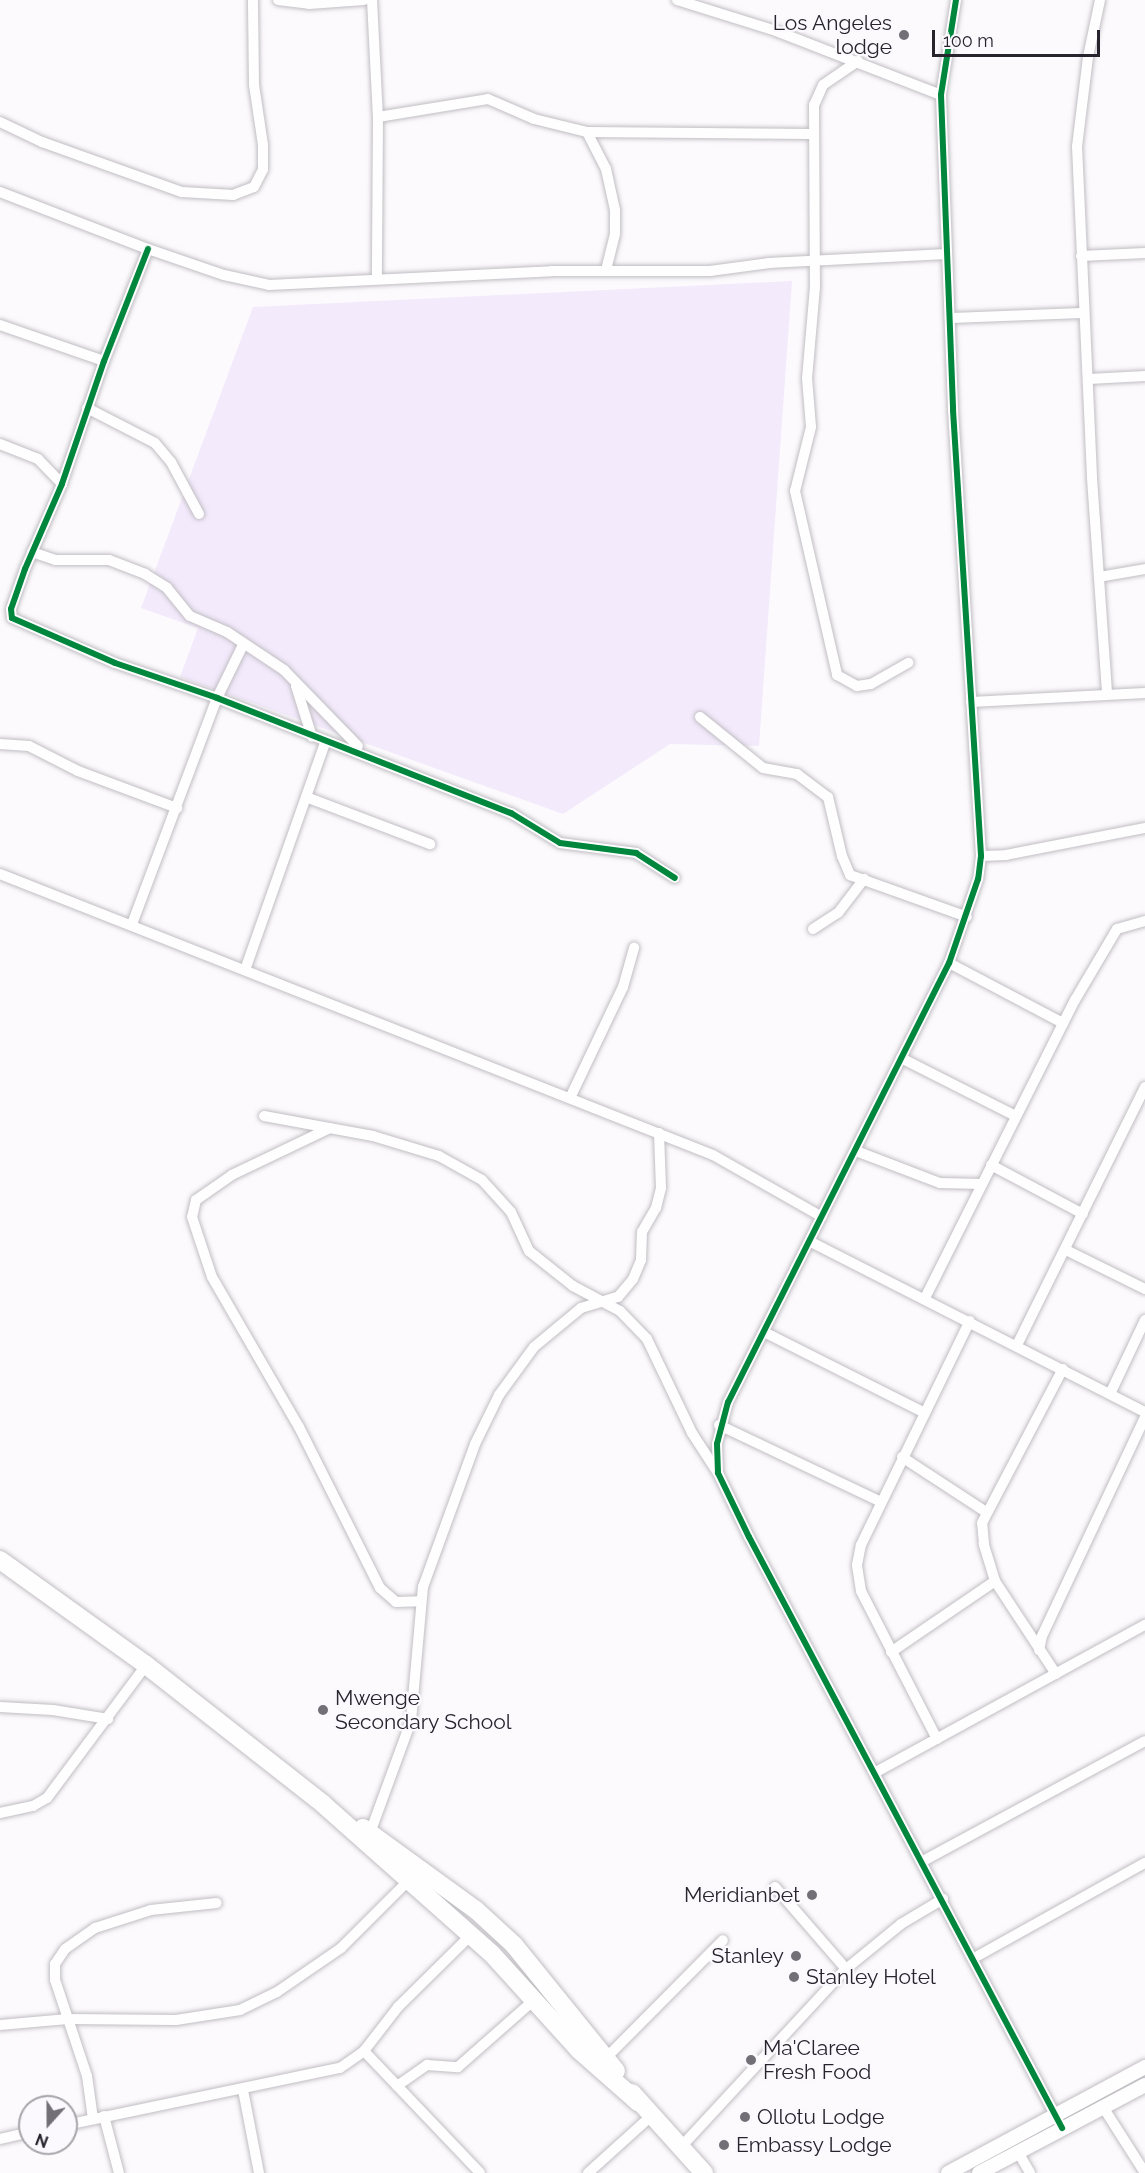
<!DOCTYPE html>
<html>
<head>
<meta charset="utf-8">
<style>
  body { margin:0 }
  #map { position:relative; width:1145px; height:2173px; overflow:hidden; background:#fcfafd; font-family:Raleway,sans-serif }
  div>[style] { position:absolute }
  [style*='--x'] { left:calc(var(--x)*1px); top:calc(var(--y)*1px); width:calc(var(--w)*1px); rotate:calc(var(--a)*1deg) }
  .green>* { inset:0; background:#f3eafc }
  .roads { filter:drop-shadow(0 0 2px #c1bec3) drop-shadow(0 0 2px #c1bec3) }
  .street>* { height:10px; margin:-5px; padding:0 5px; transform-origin:5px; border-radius:5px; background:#fffeff }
  .secondary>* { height:14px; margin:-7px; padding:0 7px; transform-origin:7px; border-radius:7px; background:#fffeff }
  .highway>* { height:18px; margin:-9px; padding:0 9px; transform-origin:9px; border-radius:9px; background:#fffeff }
  .cycleway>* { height:6px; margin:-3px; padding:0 3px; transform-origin:3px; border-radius:3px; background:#00873e }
  .dots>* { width:16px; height:16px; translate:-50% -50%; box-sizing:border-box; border:3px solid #fcf9fe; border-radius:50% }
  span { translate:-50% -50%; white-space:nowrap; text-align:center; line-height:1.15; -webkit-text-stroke:4.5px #fcf9fe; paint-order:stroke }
  .poi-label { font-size:21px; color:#28242d }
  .right { translate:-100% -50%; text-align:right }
  .left { translate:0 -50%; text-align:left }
  .north { position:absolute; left:18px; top:2095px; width:60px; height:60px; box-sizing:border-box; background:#fcf9fe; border:2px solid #a7a4aa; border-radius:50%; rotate:201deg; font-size:16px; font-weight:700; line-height:24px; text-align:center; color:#28242d }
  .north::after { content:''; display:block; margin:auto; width:21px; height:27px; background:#726f76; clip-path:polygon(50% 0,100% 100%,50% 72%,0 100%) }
  .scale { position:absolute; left:932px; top:30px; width:168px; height:27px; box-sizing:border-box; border:3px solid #28242d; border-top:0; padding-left:8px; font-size:18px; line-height:21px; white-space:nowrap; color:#28242d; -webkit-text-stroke:4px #fcf9fe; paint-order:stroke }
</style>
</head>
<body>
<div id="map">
  <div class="green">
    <div style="clip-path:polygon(792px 281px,759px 746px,670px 744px,563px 814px,180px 677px,198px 628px,141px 608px,253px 307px)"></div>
  </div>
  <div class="roads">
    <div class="street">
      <div style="--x:278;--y:0;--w:31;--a:7"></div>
      <div style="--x:309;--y:4;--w:55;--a:-4.2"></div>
      <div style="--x:372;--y:0;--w:117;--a:87.1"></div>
      <div style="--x:378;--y:117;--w:162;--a:90.4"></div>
      <div style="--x:677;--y:0;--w:104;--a:17.4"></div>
      <div style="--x:776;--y:31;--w:177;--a:21.2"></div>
      <div style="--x:956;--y:0;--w:96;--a:99"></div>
      <div style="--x:941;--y:95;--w:315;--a:87.8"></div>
      <div style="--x:953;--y:410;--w:447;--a:86.4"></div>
      <div style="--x:981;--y:856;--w:23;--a:97"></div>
      <div style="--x:978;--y:879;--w:89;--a:109"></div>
      <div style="--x:949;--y:963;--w:491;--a:116.7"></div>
      <div style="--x:728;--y:1402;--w:43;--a:104.7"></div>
      <div style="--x:717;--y:1444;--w:29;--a:88"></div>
      <div style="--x:718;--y:1473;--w:71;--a:64.2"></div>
      <div style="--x:749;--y:1537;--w:669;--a:62.09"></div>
      <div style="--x:1100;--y:0;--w:58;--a:101.9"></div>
      <div style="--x:1088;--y:57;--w:90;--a:97"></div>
      <div style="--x:1077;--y:146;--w:332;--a:87.4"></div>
      <div style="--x:1092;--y:478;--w:217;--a:86"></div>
      <div style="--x:858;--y:61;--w:42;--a:145.6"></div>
      <div style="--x:823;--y:85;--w:22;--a:114"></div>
      <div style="--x:814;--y:105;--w:182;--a:89.7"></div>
      <div style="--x:815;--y:287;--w:91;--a:95"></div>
      <div style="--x:807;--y:378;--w:49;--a:85.3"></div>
      <div style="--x:811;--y:427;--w:66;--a:104"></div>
      <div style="--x:795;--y:491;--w:189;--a:77.1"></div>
      <div style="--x:837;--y:675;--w:23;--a:29"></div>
      <div style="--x:857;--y:686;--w:14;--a:-8"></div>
      <div style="--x:871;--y:684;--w:43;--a:-29.6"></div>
      <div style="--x:378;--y:117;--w:111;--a:-9.3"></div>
      <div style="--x:488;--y:99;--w:50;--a:23.5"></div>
      <div style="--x:534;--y:119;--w:55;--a:13.8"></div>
      <div style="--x:587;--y:132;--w:224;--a:0.5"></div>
      <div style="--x:0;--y:122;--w:47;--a:25.5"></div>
      <div style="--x:42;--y:142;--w:149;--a:19.7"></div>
      <div style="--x:182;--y:192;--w:51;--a:3.4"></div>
      <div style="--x:233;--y:195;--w:22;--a:-21"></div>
      <div style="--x:254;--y:187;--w:20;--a:-63"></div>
      <div style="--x:263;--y:169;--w:24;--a:-90"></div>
      <div style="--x:263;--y:145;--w:61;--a:-98.5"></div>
      <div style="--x:254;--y:85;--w:85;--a:-90.7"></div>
      <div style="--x:587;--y:132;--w:42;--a:62.8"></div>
      <div style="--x:606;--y:169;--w:42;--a:77.6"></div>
      <div style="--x:615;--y:210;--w:24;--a:90"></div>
      <div style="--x:615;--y:234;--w:37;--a:104"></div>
      <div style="--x:0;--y:192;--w:159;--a:21.1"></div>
      <div style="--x:148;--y:249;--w:80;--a:18.9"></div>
      <div style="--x:224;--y:275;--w:46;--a:12.5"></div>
      <div style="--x:269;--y:285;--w:283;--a:-2.8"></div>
      <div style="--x:552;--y:271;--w:158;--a:0"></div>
      <div style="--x:710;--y:271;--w:60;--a:-7.7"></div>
      <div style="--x:769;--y:263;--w:178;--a:-2.9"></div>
      <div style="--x:148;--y:249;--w:120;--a:111.4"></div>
      <div style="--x:104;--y:361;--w:130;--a:108.9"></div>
      <div style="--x:62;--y:484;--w:93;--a:113.5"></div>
      <div style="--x:25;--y:569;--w:42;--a:109.3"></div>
      <div style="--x:11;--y:609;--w:9;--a:84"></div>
      <div style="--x:12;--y:618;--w:112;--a:23.6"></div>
      <div style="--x:115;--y:663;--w:108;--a:18.9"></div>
      <div style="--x:217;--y:698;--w:316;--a:21.4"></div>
      <div style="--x:511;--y:813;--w:57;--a:31.5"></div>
      <div style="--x:560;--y:843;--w:77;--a:7.5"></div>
      <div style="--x:636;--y:853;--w:46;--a:32.7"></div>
      <div style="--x:1081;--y:256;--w:64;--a:-2.7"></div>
      <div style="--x:950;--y:318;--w:133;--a:-2.2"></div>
      <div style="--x:0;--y:325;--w:110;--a:19.1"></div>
      <div style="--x:1089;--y:379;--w:56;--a:-3.1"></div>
      <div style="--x:87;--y:408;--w:76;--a:27.2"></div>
      <div style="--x:155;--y:443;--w:25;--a:50"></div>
      <div style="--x:171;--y:462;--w:59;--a:61.7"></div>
      <div style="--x:0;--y:444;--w:41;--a:21.5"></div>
      <div style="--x:38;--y:459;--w:35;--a:46"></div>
      <div style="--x:32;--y:552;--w:24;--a:19"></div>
      <div style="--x:55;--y:560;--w:54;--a:0"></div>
      <div style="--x:109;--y:560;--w:39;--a:21"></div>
      <div style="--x:145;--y:574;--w:26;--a:32"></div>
      <div style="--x:167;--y:588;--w:36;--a:51"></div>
      <div style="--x:190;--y:616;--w:40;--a:23.4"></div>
      <div style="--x:227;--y:632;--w:69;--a:33.7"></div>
      <div style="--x:284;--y:670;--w:106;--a:45.8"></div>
      <div style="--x:1099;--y:577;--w:47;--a:-9.9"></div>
      <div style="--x:296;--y:686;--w:53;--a:72.6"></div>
      <div style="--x:971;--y:702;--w:174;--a:-3"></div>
      <div style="--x:700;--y:717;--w:81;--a:39"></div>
      <div style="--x:763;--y:768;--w:35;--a:10"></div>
      <div style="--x:797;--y:774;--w:39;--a:37"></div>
      <div style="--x:828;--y:797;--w:61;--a:76.7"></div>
      <div style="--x:842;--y:856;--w:21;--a:67"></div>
      <div style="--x:850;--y:875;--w:124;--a:19.7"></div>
      <div style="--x:0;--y:744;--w:29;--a:4"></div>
      <div style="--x:29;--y:746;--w:55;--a:27"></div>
      <div style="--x:78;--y:771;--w:106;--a:20.5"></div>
      <div style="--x:306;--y:797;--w:133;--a:20.8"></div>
      <div style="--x:981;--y:856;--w:25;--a:-2"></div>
      <div style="--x:1006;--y:855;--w:142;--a:-11"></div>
      <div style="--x:0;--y:874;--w:766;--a:21.51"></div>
      <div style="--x:713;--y:1155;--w:125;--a:29.6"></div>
      <div style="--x:132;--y:924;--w:241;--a:-69.4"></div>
      <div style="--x:217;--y:698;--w:59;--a:-63.9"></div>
      <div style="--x:813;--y:929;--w:30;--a:-33"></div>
      <div style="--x:838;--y:913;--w:43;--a:-52.6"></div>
      <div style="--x:949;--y:963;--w:129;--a:27.8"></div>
      <div style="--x:245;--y:970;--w:241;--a:-70.6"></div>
      <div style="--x:901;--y:1058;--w:129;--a:26.8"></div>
      <div style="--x:570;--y:1098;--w:123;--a:-64.5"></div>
      <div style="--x:623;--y:987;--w:41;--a:-74.2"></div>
      <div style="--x:264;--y:1116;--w:111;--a:10.4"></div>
      <div style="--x:373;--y:1136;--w:69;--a:16.9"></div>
      <div style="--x:439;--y:1156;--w:49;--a:29.2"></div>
      <div style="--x:482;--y:1180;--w:43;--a:47.8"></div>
      <div style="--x:511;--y:1212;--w:43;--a:65.2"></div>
      <div style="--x:529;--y:1251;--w:56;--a:38.5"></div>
      <div style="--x:573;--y:1286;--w:53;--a:28"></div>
      <div style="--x:620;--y:1311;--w:39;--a:46"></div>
      <div style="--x:647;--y:1339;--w:104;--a:64.4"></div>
      <div style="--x:692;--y:1433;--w:48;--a:57"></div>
      <div style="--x:330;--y:1128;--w:109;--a:154.4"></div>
      <div style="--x:232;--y:1175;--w:44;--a:145.2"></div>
      <div style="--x:196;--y:1200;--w:17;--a:103"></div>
      <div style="--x:192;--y:1217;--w:63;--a:71.6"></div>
      <div style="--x:212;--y:1277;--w:173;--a:59.9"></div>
      <div style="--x:299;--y:1427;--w:180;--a:63.3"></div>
      <div style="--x:380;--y:1588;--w:21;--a:41"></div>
      <div style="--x:396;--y:1602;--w:24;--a:-2"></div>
      <div style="--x:856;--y:1151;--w:90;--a:20.9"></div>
      <div style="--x:940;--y:1183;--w:42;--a:1.4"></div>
      <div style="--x:991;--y:1165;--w:104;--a:28"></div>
      <div style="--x:811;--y:1242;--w:375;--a:27"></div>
      <div style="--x:1066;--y:1250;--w:88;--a:26.3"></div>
      <div style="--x:925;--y:1298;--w:334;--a:-63.3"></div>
      <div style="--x:1075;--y:1000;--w:82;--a:-59.4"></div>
      <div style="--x:1117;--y:929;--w:29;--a:-16"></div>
      <div style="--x:764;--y:1332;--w:178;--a:26.7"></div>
      <div style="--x:1017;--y:1345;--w:288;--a:-63.6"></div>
      <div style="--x:1110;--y:1394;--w:82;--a:-64.7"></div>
      <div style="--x:719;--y:1425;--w:179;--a:25.4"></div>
      <div style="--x:902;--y:1457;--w:100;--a:33.2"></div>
      <div style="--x:1039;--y:1650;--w:14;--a:-78"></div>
      <div style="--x:1042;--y:1636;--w:242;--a:-64.8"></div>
      <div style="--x:891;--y:1652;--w:126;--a:-34.3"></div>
      <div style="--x:1056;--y:1674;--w:111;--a:-123.3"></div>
      <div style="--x:995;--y:1581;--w:39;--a:-107"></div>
      <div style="--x:984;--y:1544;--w:21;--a:-95"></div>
      <div style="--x:982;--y:1523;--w:174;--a:-62.3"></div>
      <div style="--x:0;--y:1707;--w:53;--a:3.2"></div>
      <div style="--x:53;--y:1710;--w:56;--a:9.3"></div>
      <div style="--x:937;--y:1739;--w:166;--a:-117.2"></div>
      <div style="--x:861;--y:1591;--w:26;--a:-99"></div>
      <div style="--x:857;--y:1565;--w:20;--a:-79"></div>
      <div style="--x:861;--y:1545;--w:249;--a:-64.1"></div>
      <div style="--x:876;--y:1772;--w:307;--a:-28.7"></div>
      <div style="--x:0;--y:1813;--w:34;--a:-12"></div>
      <div style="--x:33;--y:1806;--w:16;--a:-30"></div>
      <div style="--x:47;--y:1798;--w:166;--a:-53.3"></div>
      <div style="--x:370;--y:1833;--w:119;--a:-69.9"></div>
      <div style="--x:411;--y:1721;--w:135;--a:-84.9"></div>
      <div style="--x:423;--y:1587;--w:152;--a:-70"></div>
      <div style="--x:475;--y:1444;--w:55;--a:-63.9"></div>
      <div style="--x:499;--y:1395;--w:59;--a:-53.9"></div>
      <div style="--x:534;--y:1347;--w:61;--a:-39.7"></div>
      <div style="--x:581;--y:1308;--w:39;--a:-17"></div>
      <div style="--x:618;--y:1297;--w:23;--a:-50"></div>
      <div style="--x:633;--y:1279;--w:21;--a:-67"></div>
      <div style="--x:641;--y:1260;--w:28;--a:-88"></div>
      <div style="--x:642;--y:1232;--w:28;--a:-60"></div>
      <div style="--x:656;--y:1208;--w:21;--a:-76"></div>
      <div style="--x:661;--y:1188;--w:55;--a:-92.1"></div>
      <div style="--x:923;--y:1861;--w:252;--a:-28.4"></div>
      <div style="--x:775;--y:1887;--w:108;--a:49.1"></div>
      <div style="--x:974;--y:1958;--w:196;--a:-29.1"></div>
      <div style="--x:0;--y:2025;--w:68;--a:-5"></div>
      <div style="--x:68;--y:2019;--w:108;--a:0.5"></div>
      <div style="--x:176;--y:2020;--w:65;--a:-8.9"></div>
      <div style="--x:240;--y:2010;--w:41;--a:-25.9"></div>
      <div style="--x:277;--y:1992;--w:78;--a:-34.5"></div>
      <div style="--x:341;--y:1948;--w:93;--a:-45"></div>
      <div style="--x:364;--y:2051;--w:168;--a:46.4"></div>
      <div style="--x:603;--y:2061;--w:170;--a:-45.2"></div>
      <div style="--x:397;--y:2086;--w:37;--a:-35"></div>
      <div style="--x:427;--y:2065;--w:31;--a:4"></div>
      <div style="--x:458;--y:2067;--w:101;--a:-41.4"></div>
      <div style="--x:243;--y:2090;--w:85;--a:79.1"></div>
      <div style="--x:1103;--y:2107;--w:78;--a:57.5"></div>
      <div style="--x:104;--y:2116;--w:59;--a:75.3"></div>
      <div style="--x:93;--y:2119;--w:43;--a:-97.9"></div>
      <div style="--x:87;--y:2076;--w:101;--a:-108.4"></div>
      <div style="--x:55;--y:1980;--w:16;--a:-90"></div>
      <div style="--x:55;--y:1964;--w:18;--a:-56"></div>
      <div style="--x:65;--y:1949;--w:37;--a:-35"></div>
      <div style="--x:95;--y:1928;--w:59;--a:-17.8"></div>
      <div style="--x:151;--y:1910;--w:66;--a:-6.1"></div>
      <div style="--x:66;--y:2125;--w:280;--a:-11.8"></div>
      <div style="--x:340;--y:2068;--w:29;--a:-35"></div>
      <div style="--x:364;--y:2051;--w:56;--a:-52.3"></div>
      <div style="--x:398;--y:2007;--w:103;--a:-44.6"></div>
      <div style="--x:0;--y:2139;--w:31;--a:-13"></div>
      <div style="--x:680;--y:2148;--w:244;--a:-47.2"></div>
      <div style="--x:846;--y:1969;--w:71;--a:-39.3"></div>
      <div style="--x:901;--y:1924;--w:49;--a:-30.8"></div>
      <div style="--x:1018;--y:2152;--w:24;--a:60"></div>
      <div style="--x:588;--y:2173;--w:84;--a:-42.1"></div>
    </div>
    <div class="secondary">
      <div style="--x:948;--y:2173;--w:224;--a:-28.3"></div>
      <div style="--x:979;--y:2173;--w:188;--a:-27.9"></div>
    </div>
    <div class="highway">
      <div style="--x:0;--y:1560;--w:180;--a:35.7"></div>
      <div style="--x:146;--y:1665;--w:225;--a:38.1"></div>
      <div style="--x:323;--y:1804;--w:226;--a:41.6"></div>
      <div style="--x:492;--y:1954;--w:130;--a:47.8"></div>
      <div style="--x:579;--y:2050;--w:79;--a:41.4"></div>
      <div style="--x:363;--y:1828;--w:140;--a:36"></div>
      <div style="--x:476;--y:1910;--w:52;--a:42.6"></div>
      <div style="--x:514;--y:1945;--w:162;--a:51"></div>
      <div style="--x:632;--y:2093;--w:108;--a:48"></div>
    </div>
  </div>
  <div class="cycleway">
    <div style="--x:956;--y:0;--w:96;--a:99"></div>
    <div style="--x:941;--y:95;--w:315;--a:87.8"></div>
    <div style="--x:953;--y:410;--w:447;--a:86.4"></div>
    <div style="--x:981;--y:856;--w:23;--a:97"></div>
    <div style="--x:978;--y:879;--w:89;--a:109"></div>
    <div style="--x:949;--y:963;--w:491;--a:116.7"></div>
    <div style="--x:728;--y:1402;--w:43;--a:104.7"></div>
    <div style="--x:717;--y:1444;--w:29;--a:88"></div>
    <div style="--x:718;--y:1473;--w:71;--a:64.2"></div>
    <div style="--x:749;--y:1537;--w:669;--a:62.09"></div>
    <div style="--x:148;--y:249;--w:120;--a:111.4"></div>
    <div style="--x:104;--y:361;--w:130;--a:108.9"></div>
    <div style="--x:62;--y:484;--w:93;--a:113.5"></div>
    <div style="--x:25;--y:569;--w:42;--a:109.3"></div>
    <div style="--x:11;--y:609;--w:9;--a:84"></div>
    <div style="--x:12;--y:618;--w:112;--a:23.6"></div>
    <div style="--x:115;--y:663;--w:108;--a:18.9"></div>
    <div style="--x:217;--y:698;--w:316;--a:21.4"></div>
    <div style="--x:511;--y:813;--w:57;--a:31.5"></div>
    <div style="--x:560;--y:843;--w:77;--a:7.5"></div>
    <div style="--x:636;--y:853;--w:46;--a:32.7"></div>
  </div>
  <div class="dots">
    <div style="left:904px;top:35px;background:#726f76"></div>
    <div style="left:323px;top:1710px;background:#726f76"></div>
    <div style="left:812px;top:1895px;background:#726f76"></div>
    <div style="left:796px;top:1956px;background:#726f76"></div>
    <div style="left:794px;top:1977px;background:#726f76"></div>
    <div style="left:751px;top:2060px;background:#726f76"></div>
    <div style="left:745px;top:2117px;background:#726f76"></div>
    <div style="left:724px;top:2145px;background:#726f76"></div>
  </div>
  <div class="poi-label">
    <span class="right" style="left:892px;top:35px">Los Angeles<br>lodge</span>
    <span class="left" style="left:335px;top:1710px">Mwenge<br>Secondary School</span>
    <span class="right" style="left:800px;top:1895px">Meridianbet</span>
    <span class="right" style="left:784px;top:1956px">Stanley</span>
    <span class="left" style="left:806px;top:1977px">Stanley Hotel</span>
    <span class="left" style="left:763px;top:2060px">Ma'Claree<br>Fresh Food</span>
    <span class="left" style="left:757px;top:2117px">Ollotu Lodge</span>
    <span class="left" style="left:736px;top:2145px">Embassy Lodge</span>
  </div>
  <div class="north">N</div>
  <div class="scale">100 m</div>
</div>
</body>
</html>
